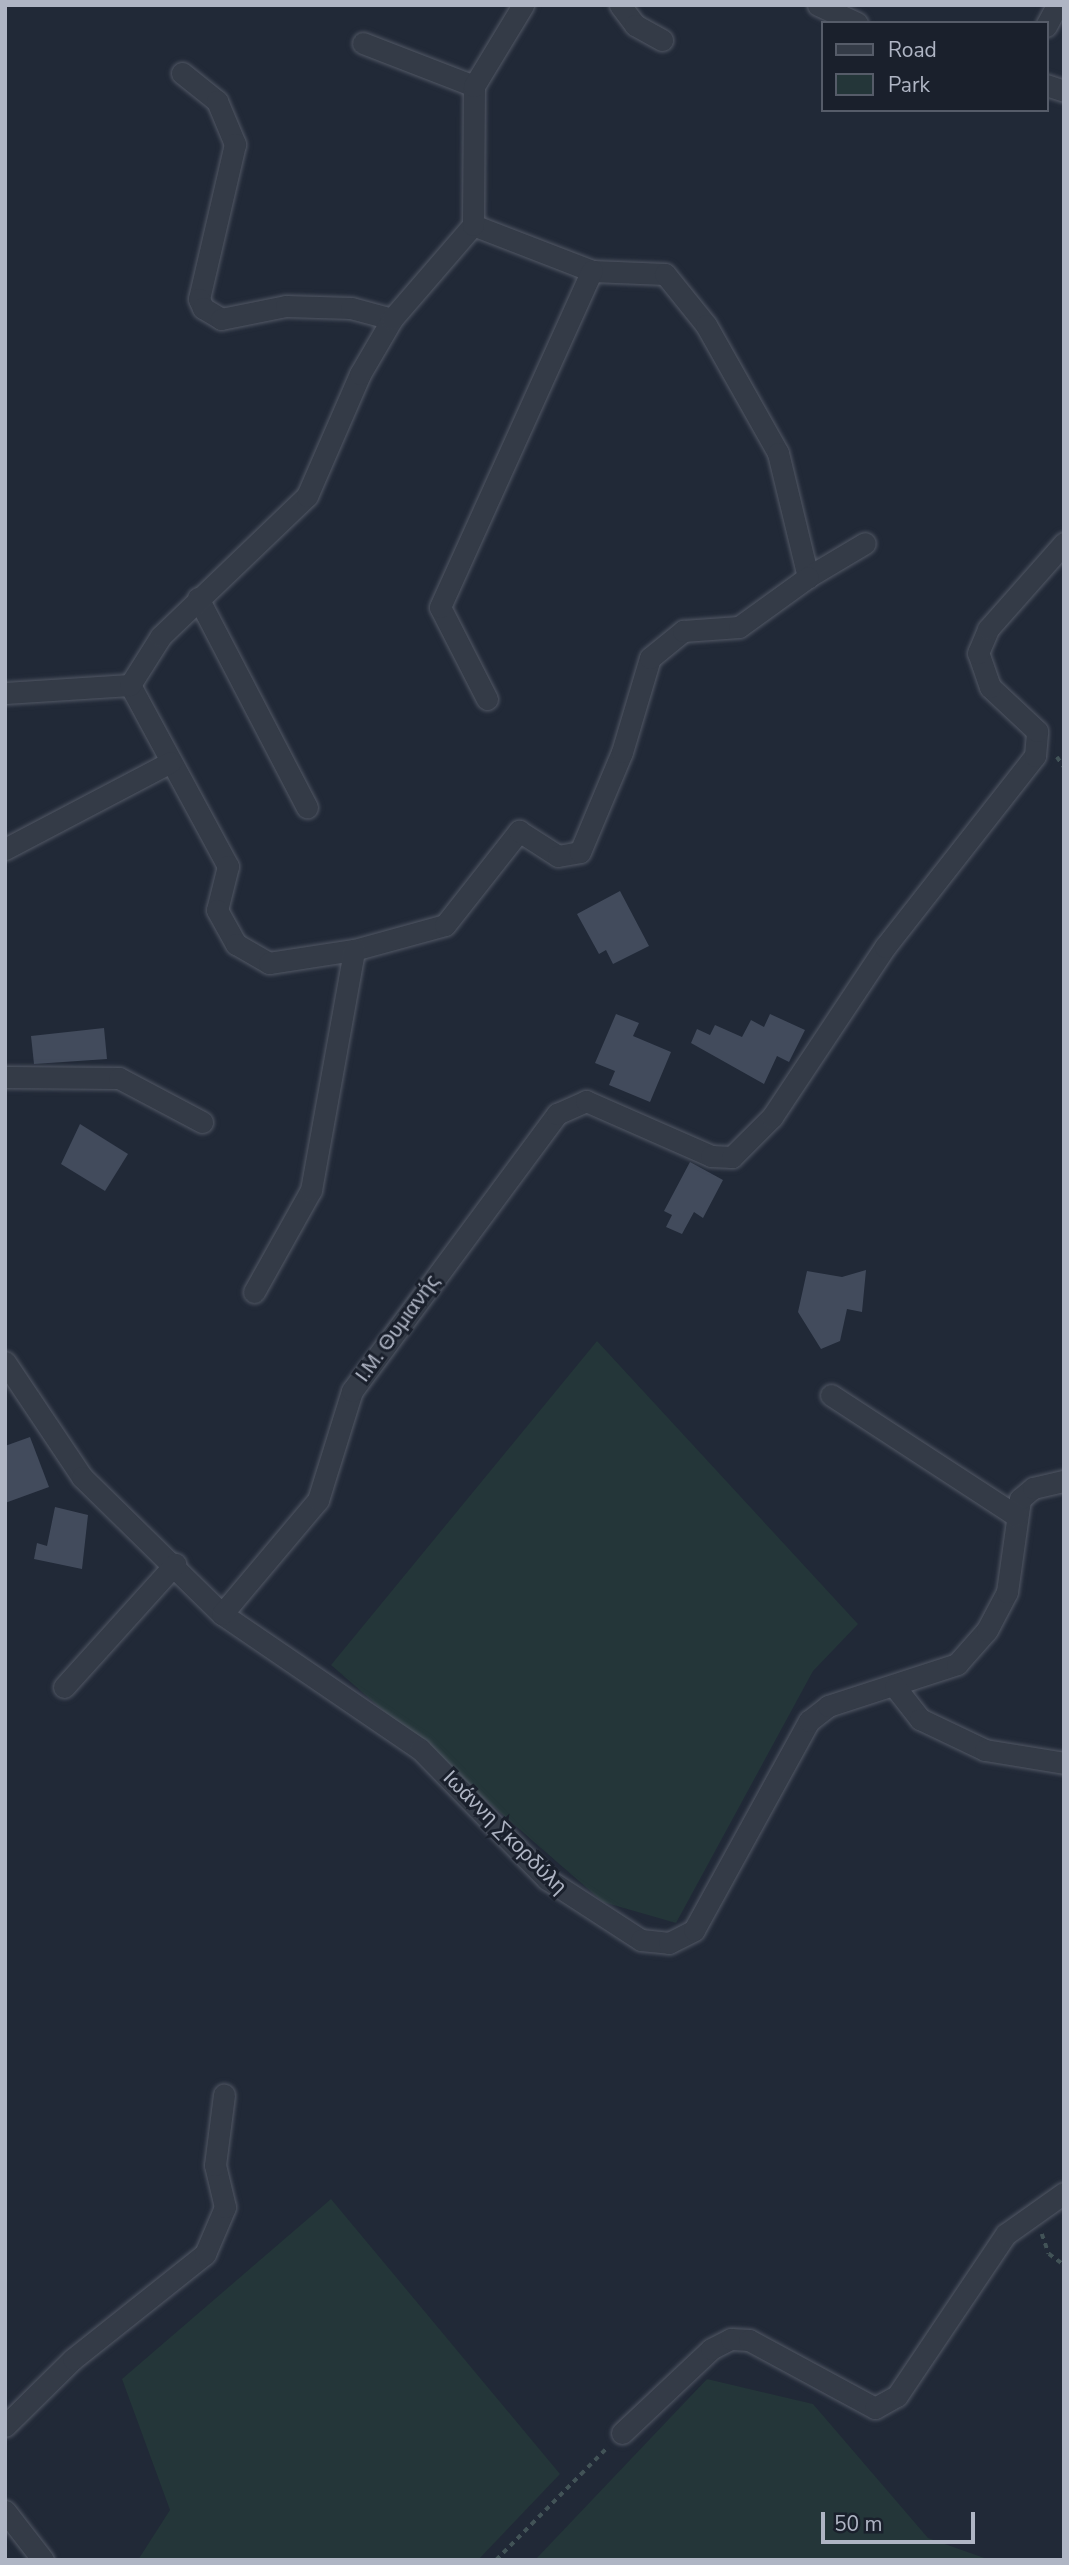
<!DOCTYPE html>
<html>
<head>
<meta charset="utf-8">
<style>
  body { margin:0 }
  #map { position:relative; width:1069px; height:2565px; overflow:hidden; background:#212937; font-family:"Nunito Sans",sans-serif }
  div>[style] { position:absolute }
  [style*='--x'] { left:calc(var(--x)*1px); top:calc(var(--y)*1px); width:calc(var(--w)*1px); rotate:calc(var(--a)*1deg) }
  .green>* { inset:0; background:#243639 }
  .building>* { inset:0; background:#424b5c }
  .path>* { height:3.5px; margin-top:-1.75px; transform-origin:0; background:repeating-linear-gradient(90deg,#425357 0 5px,transparent 0 10px) }
  .roads { filter:drop-shadow(0 0 2px #525865) drop-shadow(0 0 2px #525865) }
  .minor>* { height:21px; margin:-10.5px; padding:0 10.5px; transform-origin:10.5px; border-radius:10.5px; background:#343b47 }
  span { translate:-50% -50%; white-space:nowrap; text-align:center; line-height:1.15; -webkit-text-stroke:6px #1a202c; paint-order:stroke }
  .street-label { font-size:21px; color:#afb5c4 }
  .frame { position:absolute; inset:0; border:7px solid #afb5c4; pointer-events:none }
  .legend { position:absolute; left:821px; top:21px; width:228px; height:91px; box-sizing:border-box; background:#1a202c; border:2px solid #565c69; margin:0; padding:9px 12px; list-style:none; font-size:21px; color:#afb5c4 }
  .legend li { display:flex; align-items:center; gap:14px; height:35px }
  .legend b { width:35px; border:2px solid #565c69 }
  .scale { position:absolute; left:821px; top:2512px; width:154px; height:32px; box-sizing:border-box; border:4px solid #afb5c4; border-top:0; padding-left:9px; font-size:21px; line-height:24px; white-space:nowrap; color:#afb5c4; -webkit-text-stroke:5px #1a202c; paint-order:stroke }
</style>
</head>
<body>
<div id="map">
  <div class="green">
    <div style="clip-path:polygon(597px 1341px,858px 1624px,813px 1671px,676px 1923px,603px 1902px,331px 1665px)"></div>
    <div style="clip-path:polygon(331px 2199px,560px 2474px,478px 2560px,138px 2560px,170px 2510px,122px 2379px)"></div>
    <div style="clip-path:polygon(707px 2379px,813px 2404px,928px 2538px,990px 2560px,535px 2560px)"></div>
  </div>
  <div class="building">
    <div style="clip-path:polygon(620px 891px,649px 946px,613px 964px,606px 950px,599px 954px,577px 914px)"></div>
    <div style="clip-path:polygon(616px 1014px,639px 1023px,633px 1036px,671px 1052px,650px 1102px,609px 1085px,615px 1071px,595px 1063px)"></div>
    <div style="clip-path:polygon(770px 1014px,805px 1030px,789px 1062px,777px 1056px,764px 1084px,691px 1043px,697px 1029px,710px 1035px,715px 1025px,742px 1037px,751px 1020px,764px 1027px)"></div>
    <div style="clip-path:polygon(104px 1028px,107px 1059px,34px 1064px,31px 1036px)"></div>
    <div style="clip-path:polygon(80px 1124px,128px 1154px,105px 1191px,61px 1164px)"></div>
    <div style="clip-path:polygon(690px 1162px,723px 1180px,703px 1218px,694px 1212px,682px 1234px,666px 1227px,672px 1215px,664px 1211px)"></div>
    <div style="clip-path:polygon(866px 1270px,862px 1312px,847px 1309px,840px 1341px,821px 1349px,798px 1312px,807px 1271px,842px 1277px)"></div>
    <div style="clip-path:polygon(30px 1437px,49px 1487px,5px 1503px,5px 1446px)"></div>
    <div style="clip-path:polygon(55px 1507px,88px 1515px,82px 1569px,34px 1559px,37px 1543px,47px 1546px)"></div>
  </div>
  <div class="path">
    <div style="--x:1057;--y:757;--w:12;--a:55"></div>
    <div style="--x:1042;--y:2234;--w:21;--a:71"></div>
    <div style="--x:1049;--y:2254;--w:19;--a:36"></div>
    <div style="--x:496;--y:2560;--w:159;--a:-45.3"></div>
  </div>
  <div class="roads">
    <div class="minor">
      <div style="--x:620;--y:5;--w:25;--a:53"></div>
      <div style="--x:635;--y:25;--w:31;--a:29"></div>
      <div style="--x:818;--y:5;--w:43;--a:24.8"></div>
      <div style="--x:1046;--y:26;--w:24;--a:-62"></div>
      <div style="--x:363;--y:43;--w:119;--a:21.2"></div>
      <div style="--x:182;--y:73;--w:45;--a:38.7"></div>
      <div style="--x:217;--y:101;--w:47;--a:67.3"></div>
      <div style="--x:235;--y:144;--w:159;--a:103.1"></div>
      <div style="--x:199;--y:299;--w:10;--a:66"></div>
      <div style="--x:203;--y:308;--w:21;--a:31"></div>
      <div style="--x:221;--y:319;--w:66;--a:-11.3"></div>
      <div style="--x:286;--y:306;--w:65;--a:1.8"></div>
      <div style="--x:351;--y:308;--w:42;--a:15"></div>
      <div style="--x:1046;--y:85;--w:19;--a:18"></div>
      <div style="--x:473;--y:225;--w:128;--a:21.1"></div>
      <div style="--x:592;--y:271;--w:73;--a:2.4"></div>
      <div style="--x:665;--y:274;--w:65;--a:51.2"></div>
      <div style="--x:706;--y:325;--w:147;--a:60.6"></div>
      <div style="--x:778;--y:453;--w:128;--a:76.4"></div>
      <div style="--x:808;--y:577;--w:66;--a:-30.8"></div>
      <div style="--x:198;--y:598;--w:236;--a:62.5"></div>
      <div style="--x:130;--y:685;--w:206;--a:61.6"></div>
      <div style="--x:228;--y:866;--w:45;--a:104"></div>
      <div style="--x:217;--y:910;--w:39;--a:61"></div>
      <div style="--x:236;--y:944;--w:38;--a:30"></div>
      <div style="--x:269;--y:963;--w:86;--a:-8.7"></div>
      <div style="--x:354;--y:950;--w:94;--a:-15.4"></div>
      <div style="--x:445;--y:925;--w:120;--a:-51.8"></div>
      <div style="--x:519;--y:831;--w:46;--a:32.7"></div>
      <div style="--x:558;--y:856;--w:22;--a:-10"></div>
      <div style="--x:580;--y:852;--w:108;--a:-67.2"></div>
      <div style="--x:622;--y:752;--w:98;--a:-73.4"></div>
      <div style="--x:650;--y:658;--w:43;--a:-39.3"></div>
      <div style="--x:683;--y:631;--w:56;--a:-4.1"></div>
      <div style="--x:739;--y:627;--w:85;--a:-35.9"></div>
      <div style="--x:5;--y:693;--w:125;--a:-3.7"></div>
      <div style="--x:130;--y:685;--w:58;--a:-57.7"></div>
      <div style="--x:161;--y:636;--w:202;--a:-43.8"></div>
      <div style="--x:307;--y:496;--w:133;--a:-66.5"></div>
      <div style="--x:360;--y:374;--w:64;--a:-59.8"></div>
      <div style="--x:392;--y:319;--w:124;--a:-49.2"></div>
      <div style="--x:473;--y:225;--w:139;--a:-89.6"></div>
      <div style="--x:474;--y:86;--w:95;--a:-58.8"></div>
      <div style="--x:487;--y:699;--w:103;--a:-117.1"></div>
      <div style="--x:440;--y:607;--w:369;--a:-65.7"></div>
      <div style="--x:5;--y:849;--w:187;--a:-27.7"></div>
      <div style="--x:5;--y:1077;--w:114;--a:0.5"></div>
      <div style="--x:119;--y:1078;--w:94;--a:27.9"></div>
      <div style="--x:254;--y:1292;--w:117;--a:-60.8"></div>
      <div style="--x:311;--y:1190;--w:244;--a:-79.8"></div>
      <div style="--x:5;--y:1362;--w:138;--a:56.2"></div>
      <div style="--x:82;--y:1477;--w:196;--a:44.4"></div>
      <div style="--x:222;--y:1614;--w:240;--a:34.3"></div>
      <div style="--x:420;--y:1749;--w:182;--a:45.7"></div>
      <div style="--x:547;--y:1879;--w:112;--a:33"></div>
      <div style="--x:641;--y:1940;--w:28;--a:6"></div>
      <div style="--x:669;--y:1943;--w:28;--a:-27"></div>
      <div style="--x:694;--y:1930;--w:239;--a:-61.2"></div>
      <div style="--x:809;--y:1721;--w:24;--a:-38"></div>
      <div style="--x:828;--y:1706;--w:136;--a:-18"></div>
      <div style="--x:957;--y:1664;--w:45;--a:-48.6"></div>
      <div style="--x:987;--y:1630;--w:43;--a:-62.2"></div>
      <div style="--x:1007;--y:1592;--w:94;--a:-82"></div>
      <div style="--x:1020;--y:1499;--w:17;--a:-40"></div>
      <div style="--x:1033;--y:1488;--w:32;--a:-13"></div>
      <div style="--x:831;--y:1395;--w:220;--a:33.1"></div>
      <div style="--x:222;--y:1614;--w:149;--a:-49.9"></div>
      <div style="--x:318;--y:1500;--w:114;--a:-72.7"></div>
      <div style="--x:352;--y:1391;--w:345;--a:-53.5"></div>
      <div style="--x:557;--y:1114;--w:32;--a:-24"></div>
      <div style="--x:586;--y:1101;--w:137;--a:23.7"></div>
      <div style="--x:711;--y:1156;--w:21;--a:3"></div>
      <div style="--x:732;--y:1157;--w:57;--a:-45"></div>
      <div style="--x:772;--y:1117;--w:204;--a:-56.4"></div>
      <div style="--x:885;--y:947;--w:243;--a:-51.9"></div>
      <div style="--x:1035;--y:756;--w:25;--a:-85"></div>
      <div style="--x:1037;--y:731;--w:64;--a:-136.9"></div>
      <div style="--x:990;--y:687;--w:36;--a:-109"></div>
      <div style="--x:978;--y:653;--w:26;--a:-67"></div>
      <div style="--x:988;--y:629;--w:115;--a:-48.5"></div>
      <div style="--x:64;--y:1687;--w:166;--a:-47.9"></div>
      <div style="--x:895;--y:1687;--w:41;--a:52"></div>
      <div style="--x:920;--y:1719;--w:72;--a:25.5"></div>
      <div style="--x:985;--y:1750;--w:80;--a:9.3"></div>
      <div style="--x:5;--y:2426;--w:95;--a:-44.6"></div>
      <div style="--x:73;--y:2359;--w:169;--a:-38.5"></div>
      <div style="--x:205;--y:2254;--w:51;--a:-66.9"></div>
      <div style="--x:225;--y:2207;--w:43;--a:-103.4"></div>
      <div style="--x:215;--y:2165;--w:71;--a:-82.7"></div>
      <div style="--x:622;--y:2433;--w:122;--a:-43.3"></div>
      <div style="--x:711;--y:2349;--w:22;--a:-27"></div>
      <div style="--x:731;--y:2339;--w:18;--a:3"></div>
      <div style="--x:749;--y:2340;--w:143;--a:28.4"></div>
      <div style="--x:875;--y:2408;--w:25;--a:-29"></div>
      <div style="--x:897;--y:2396;--w:195;--a:-56.1"></div>
      <div style="--x:1006;--y:2234;--w:71;--a:-35.3"></div>
      <div style="--x:5;--y:2511;--w:62;--a:52.2"></div>
    </div>
  </div>
  <div class="street-label">
    <span style="left:397px;top:1328px;rotate:-54deg">Ι.Μ. Θυμιανής</span>
    <span style="left:505px;top:1832px;rotate:45deg">Ιωάννη Σκορδύλη</span>
  </div>
  <div class="frame"></div>
  <ul class="legend">
  <li><b style="height:9px;background:#343b47"></b>Road</li>
  <li><b style="height:19px;background:#243639"></b>Park</li>
  </ul>
  <div class="scale">50 m</div>
</div>
</body>
</html>
